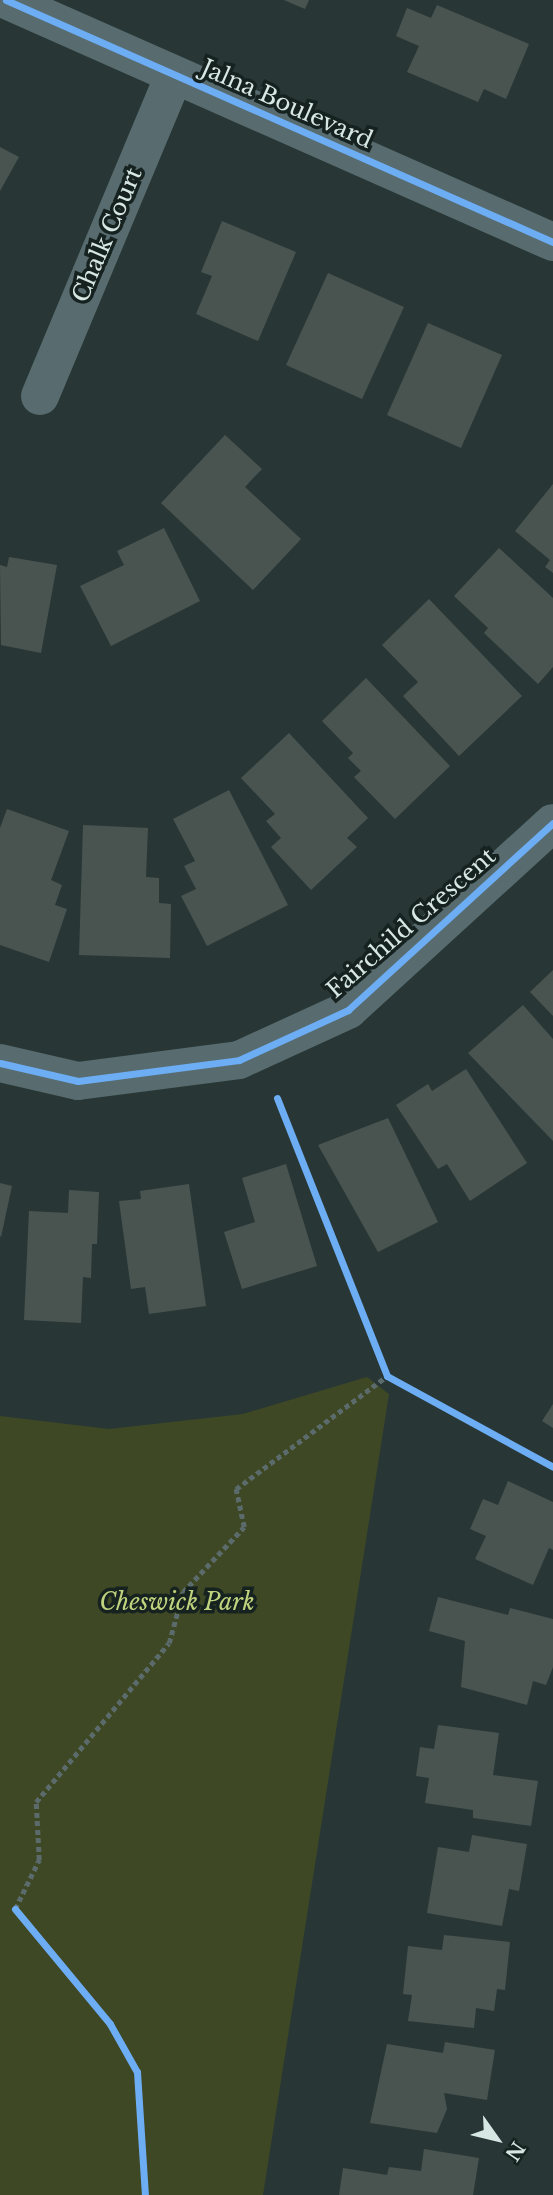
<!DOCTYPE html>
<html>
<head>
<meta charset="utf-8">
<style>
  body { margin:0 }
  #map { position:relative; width:553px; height:2195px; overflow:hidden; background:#283735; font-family:"Libre Baskerville",serif }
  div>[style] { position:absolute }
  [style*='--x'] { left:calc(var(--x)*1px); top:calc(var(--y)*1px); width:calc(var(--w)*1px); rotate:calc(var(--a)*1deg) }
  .green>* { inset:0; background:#3f4825 }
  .building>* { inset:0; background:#495450 }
  .path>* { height:4.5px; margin-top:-2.25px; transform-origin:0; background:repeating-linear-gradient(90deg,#5b6a6b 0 5px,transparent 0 8.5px) }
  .minor>* { height:38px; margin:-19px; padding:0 19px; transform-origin:19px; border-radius:19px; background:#586c70 }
  .tertiary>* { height:38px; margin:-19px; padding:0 19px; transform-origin:19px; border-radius:19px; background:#586c70 }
  .cycleway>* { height:7px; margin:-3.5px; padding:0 3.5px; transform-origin:3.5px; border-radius:3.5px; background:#6dadf4 }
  span { translate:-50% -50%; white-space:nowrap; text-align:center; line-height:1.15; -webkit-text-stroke:7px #162220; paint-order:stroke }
  .street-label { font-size:23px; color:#d7e7e4 }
  .park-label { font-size:23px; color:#c0d37d; font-style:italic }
  .north { position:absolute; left:462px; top:2104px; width:70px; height:70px; -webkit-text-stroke:5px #162220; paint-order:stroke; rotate:124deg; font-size:19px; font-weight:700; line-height:28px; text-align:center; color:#d7e7e4 }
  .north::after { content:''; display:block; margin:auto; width:24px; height:32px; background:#d7e7e4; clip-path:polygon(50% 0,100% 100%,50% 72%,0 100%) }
</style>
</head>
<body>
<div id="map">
  <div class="green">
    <div style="clip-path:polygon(367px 1377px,389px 1394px,263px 2195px,0 2195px,0 1416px,109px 1429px,243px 1414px)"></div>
  </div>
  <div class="building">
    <div style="clip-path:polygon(284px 0,309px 0,305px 9px)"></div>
    <div style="clip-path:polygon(437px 5px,529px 44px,506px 99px,484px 89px,478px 102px,407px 72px,419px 46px,396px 36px,407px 8px,431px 18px)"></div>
    <div style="clip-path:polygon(0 147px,19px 157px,0 191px)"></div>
    <div style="clip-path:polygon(222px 221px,296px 252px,258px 341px,196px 314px,212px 276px,201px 272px)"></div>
    <div style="clip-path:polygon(328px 273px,404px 307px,362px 399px,286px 365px)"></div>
    <div style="clip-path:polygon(428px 323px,502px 355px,461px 448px,387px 415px)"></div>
    <div style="clip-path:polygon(225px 435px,262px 469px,245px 487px,301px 539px,253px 590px,161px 503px)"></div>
    <div style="clip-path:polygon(553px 484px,553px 573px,545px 567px,550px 560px,515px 531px)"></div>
    <div style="clip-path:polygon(164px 528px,200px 601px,111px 646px,80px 586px,124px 565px,117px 551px)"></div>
    <div style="clip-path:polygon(499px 548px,553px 598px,553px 667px,538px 684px,484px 633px,488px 628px,454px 596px)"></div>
    <div style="clip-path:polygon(9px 557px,57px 565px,41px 653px,1px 645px,0 565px,7px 567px)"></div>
    <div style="clip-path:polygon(429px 599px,522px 696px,459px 756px,403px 696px,418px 682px,382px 645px)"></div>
    <div style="clip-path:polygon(366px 678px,450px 766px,395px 819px,354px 777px,361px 771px,348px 758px,353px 753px,322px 721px)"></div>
    <div style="clip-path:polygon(289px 733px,368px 818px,347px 838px,357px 847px,311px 890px,271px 847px,281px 838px,266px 821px,275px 814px,241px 778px)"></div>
    <div style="clip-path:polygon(229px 790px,288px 905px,207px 946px,181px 896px,196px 889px,184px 866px,195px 861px,173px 819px)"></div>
    <div style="clip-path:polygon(7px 809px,69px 831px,51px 880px,62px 885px,55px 905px,67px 909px,49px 962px,0 945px,0 828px)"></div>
    <div style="clip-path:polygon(83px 825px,148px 828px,146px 877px,159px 878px,159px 903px,171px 904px,170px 958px,79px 955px)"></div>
    <div style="clip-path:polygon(553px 970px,553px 1016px,530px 992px)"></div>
    <div style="clip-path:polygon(523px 1005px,553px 1039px,553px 1141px,468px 1053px)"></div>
    <div style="clip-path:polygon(466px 1069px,527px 1163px,470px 1201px,447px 1164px,438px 1169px,396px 1105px,428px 1084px,432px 1091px)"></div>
    <div style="clip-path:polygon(388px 1118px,438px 1222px,378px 1252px,318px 1145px)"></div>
    <div style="clip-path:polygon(286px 1164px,317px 1266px,242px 1289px,224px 1232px,255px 1222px,242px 1178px)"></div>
    <div style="clip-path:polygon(0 1183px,12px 1186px,1px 1237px,0 1236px)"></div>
    <div style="clip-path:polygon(189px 1184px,206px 1306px,149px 1314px,145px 1287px,131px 1289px,119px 1201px,141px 1199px,140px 1191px)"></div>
    <div style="clip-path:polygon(69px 1190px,99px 1192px,97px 1244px,92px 1244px,91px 1278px,83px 1277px,81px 1323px,24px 1320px,29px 1211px,68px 1213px)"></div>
    <div style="clip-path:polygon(553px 1404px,553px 1428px,542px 1421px)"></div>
    <div style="clip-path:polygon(508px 1481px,553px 1502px,553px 1550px,549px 1548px,533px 1585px,475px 1559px,486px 1536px,470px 1529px,483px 1499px,498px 1505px)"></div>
    <div style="clip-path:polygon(438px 1597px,508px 1615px,510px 1608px,553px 1619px,553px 1667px,546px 1685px,533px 1681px,527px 1705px,461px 1687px,465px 1641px,429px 1631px)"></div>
    <div style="clip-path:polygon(438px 1725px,499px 1733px,493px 1775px,538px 1781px,531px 1826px,473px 1818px,473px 1810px,425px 1803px,429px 1778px,416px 1776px,420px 1747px,434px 1749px)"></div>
    <div style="clip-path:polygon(472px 1835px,527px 1844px,519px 1891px,509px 1889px,502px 1926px,427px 1913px,438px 1847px,469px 1852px)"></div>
    <div style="clip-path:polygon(444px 1935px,510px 1942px,505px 1990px,497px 1989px,494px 2011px,476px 2008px,474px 2028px,408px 2021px,412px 1995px,403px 1994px,408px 1946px,442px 1950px)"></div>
    <div style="clip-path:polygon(445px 2042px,495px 2050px,487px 2100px,444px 2093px,447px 2109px,437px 2133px,370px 2123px,387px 2044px,443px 2053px)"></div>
    <div style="clip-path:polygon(424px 2149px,479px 2158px,473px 2195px,339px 2195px,343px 2168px,387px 2175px,389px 2167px,421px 2171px)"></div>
  </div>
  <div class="path">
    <div style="--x:15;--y:1909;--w:55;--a:-63.9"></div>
    <div style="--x:39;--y:1860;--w:58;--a:-93"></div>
    <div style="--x:36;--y:1802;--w:207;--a:-50.1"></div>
    <div style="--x:169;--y:1643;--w:53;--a:-74.6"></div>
    <div style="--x:183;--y:1592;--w:89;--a:-46.8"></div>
    <div style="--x:244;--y:1527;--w:39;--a:-102"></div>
    <div style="--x:236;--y:1489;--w:189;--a:-36.8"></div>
  </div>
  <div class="minor">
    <div style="--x:40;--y:396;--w:348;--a:-67.3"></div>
    <div style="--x:0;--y:1063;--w:80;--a:13"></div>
    <div style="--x:78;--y:1081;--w:162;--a:-7.4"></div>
    <div style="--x:239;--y:1060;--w:120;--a:-24.6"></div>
    <div style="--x:348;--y:1010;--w:277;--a:-42.4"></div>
  </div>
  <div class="tertiary">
    <div style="--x:6;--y:0;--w:598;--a:23.87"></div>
  </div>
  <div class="cycleway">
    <div style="--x:6;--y:0;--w:598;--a:23.87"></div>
    <div style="--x:0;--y:1063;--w:80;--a:13"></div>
    <div style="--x:78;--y:1081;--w:162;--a:-7.4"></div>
    <div style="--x:239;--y:1060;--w:120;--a:-24.6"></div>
    <div style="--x:348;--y:1010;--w:277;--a:-42.4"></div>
    <div style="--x:277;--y:1098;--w:299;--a:68.4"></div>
    <div style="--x:387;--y:1376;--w:189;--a:28.7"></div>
    <div style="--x:15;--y:1909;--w:149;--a:50.4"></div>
    <div style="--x:110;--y:2024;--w:55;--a:60.6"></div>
    <div style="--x:137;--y:2072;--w:123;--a:86.3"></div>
  </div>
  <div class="street-label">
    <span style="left:287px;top:104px;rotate:24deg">Jalna Boulevard</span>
    <span style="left:107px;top:235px;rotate:-67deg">Chalk Court</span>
    <span style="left:411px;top:923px;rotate:-41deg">Fairchild Crescent</span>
  </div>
  <div class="park-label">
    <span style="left:177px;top:1602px">Cheswick Park</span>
  </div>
  <div class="north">N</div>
</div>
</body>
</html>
